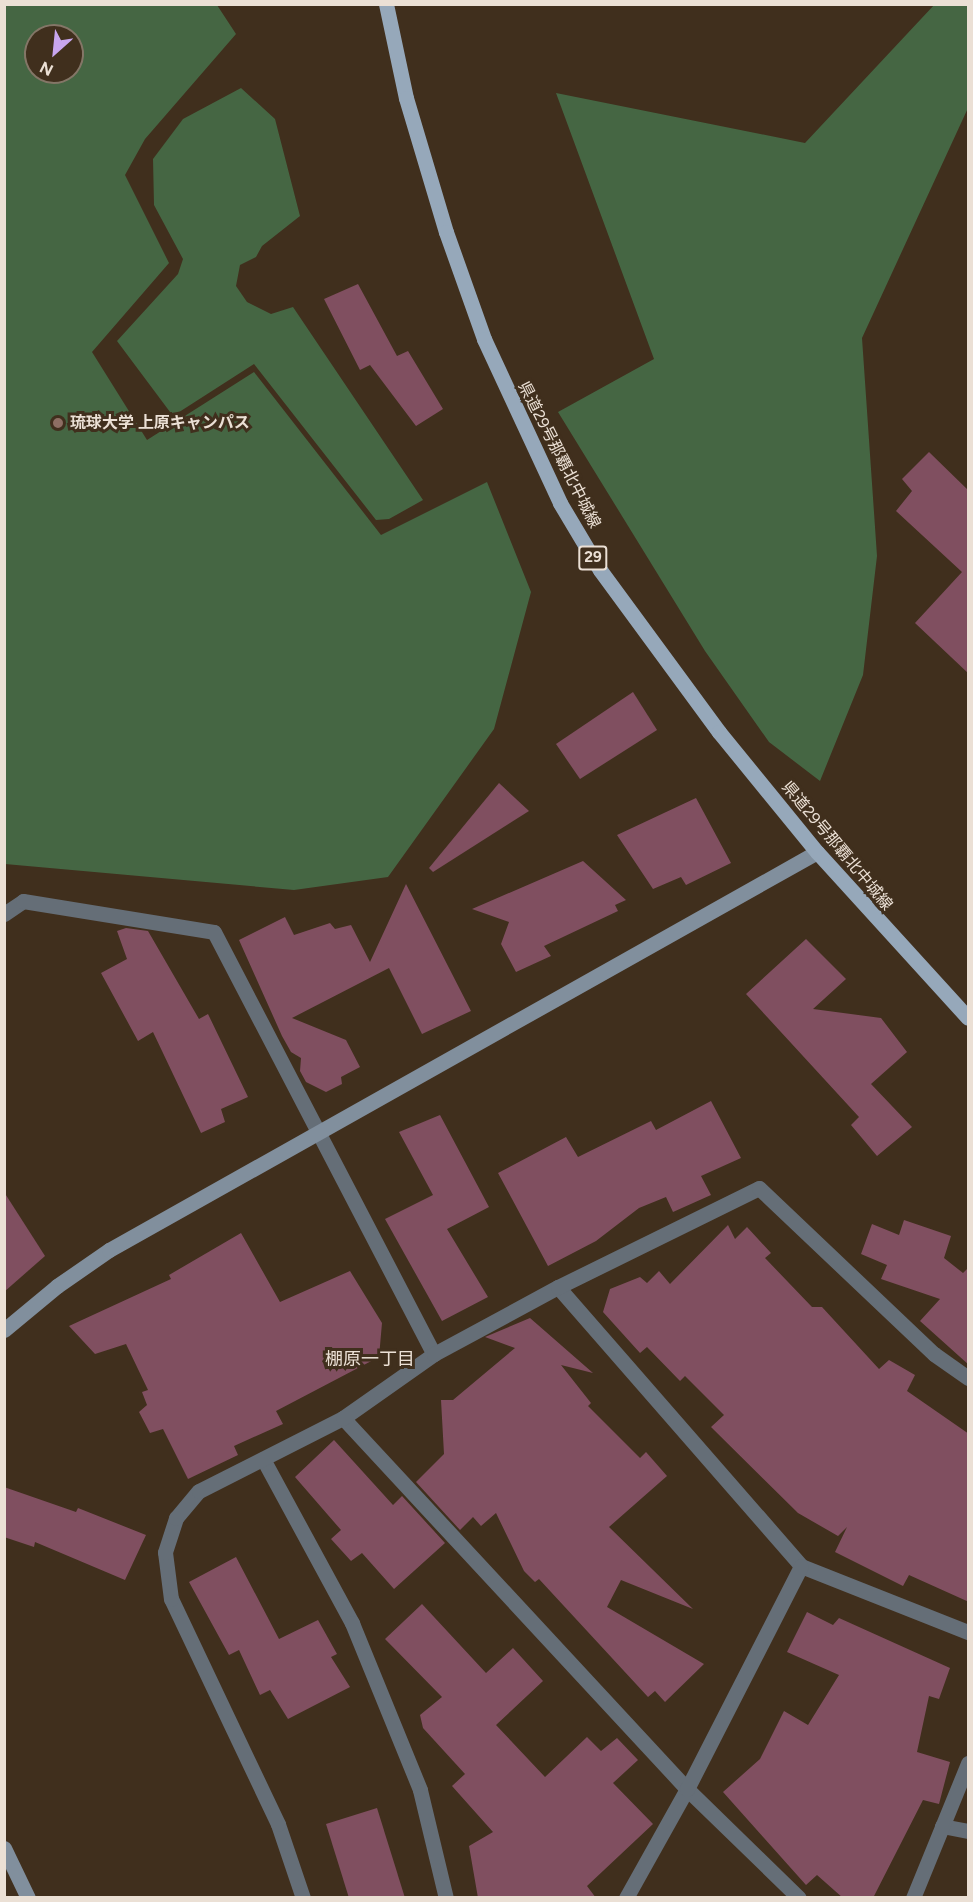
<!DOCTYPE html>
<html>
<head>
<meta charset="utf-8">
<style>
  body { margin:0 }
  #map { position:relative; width:973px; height:1902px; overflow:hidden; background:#402f1d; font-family:Figtree,"Noto Sans JP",sans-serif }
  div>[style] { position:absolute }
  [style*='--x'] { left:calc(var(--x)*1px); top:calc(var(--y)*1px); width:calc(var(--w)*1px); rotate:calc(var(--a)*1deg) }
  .green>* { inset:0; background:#456643 }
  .building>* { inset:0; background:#804f60 }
  .street>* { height:15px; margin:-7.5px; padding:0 7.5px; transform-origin:7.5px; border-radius:7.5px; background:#656e77 }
  .secondary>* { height:15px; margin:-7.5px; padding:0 7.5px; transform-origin:7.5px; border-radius:7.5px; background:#818f9d }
  .primary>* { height:15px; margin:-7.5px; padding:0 7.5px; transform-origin:7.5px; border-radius:7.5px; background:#96a8ba }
  .dots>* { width:16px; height:16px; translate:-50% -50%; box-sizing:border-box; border:3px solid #402f1d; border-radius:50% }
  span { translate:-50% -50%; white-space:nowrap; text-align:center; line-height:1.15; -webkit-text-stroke:6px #402f1d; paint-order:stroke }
  .shield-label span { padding:2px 4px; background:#402f1d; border:2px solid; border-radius:4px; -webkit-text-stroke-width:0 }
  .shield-label { font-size:15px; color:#ebe0d5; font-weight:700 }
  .poi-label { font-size:16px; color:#ebe0d5; font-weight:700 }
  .left { translate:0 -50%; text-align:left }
  .street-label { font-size:16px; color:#ebe0d5 }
  .neighbourhood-label { font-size:18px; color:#ebe0d5 }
  .frame { position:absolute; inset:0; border:6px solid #ebe0d5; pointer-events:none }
  .north { position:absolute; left:24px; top:24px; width:60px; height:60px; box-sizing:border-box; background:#402f1d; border:2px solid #847667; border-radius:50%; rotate:207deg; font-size:16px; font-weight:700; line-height:24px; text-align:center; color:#ebe0d5 }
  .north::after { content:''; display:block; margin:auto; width:21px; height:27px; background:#c8a6ef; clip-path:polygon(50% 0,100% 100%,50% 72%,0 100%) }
</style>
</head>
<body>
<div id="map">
  <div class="green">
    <div style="clip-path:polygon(935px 4px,968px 5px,968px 108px,862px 338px,877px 556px,863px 675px,820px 781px,769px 742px,705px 651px,558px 412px,654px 359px,556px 93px,805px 143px)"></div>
    <div style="clip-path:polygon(evenodd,4px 5px,217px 5px,236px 34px,145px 139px,125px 175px,169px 263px,92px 352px,147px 440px,254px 372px,381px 535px,487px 482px,531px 592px,494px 729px,388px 877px,294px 890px,5px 864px,4px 5px,36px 36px,72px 36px,72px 72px,36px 72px,36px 36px)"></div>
    <div style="clip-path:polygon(241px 88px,275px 119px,300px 216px,262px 246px,256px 257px,240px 265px,236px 286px,247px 302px,271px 314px,293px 307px,423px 500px,389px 519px,376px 520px,254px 364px,173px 416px,117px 341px,178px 274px,183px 259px,154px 205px,153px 159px,183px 119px)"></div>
  </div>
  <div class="building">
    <div style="clip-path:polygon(358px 284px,397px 356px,408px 351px,443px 409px,416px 426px,370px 365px,360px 370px,324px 299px)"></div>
    <div style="clip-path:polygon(929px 452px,969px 491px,969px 674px,915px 623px,962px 572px,896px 511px,912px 491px,902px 479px)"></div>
    <div style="clip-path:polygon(633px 692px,657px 730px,580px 779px,556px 744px)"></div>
    <div style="clip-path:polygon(499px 783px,529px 811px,433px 872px,429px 868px)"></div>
    <div style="clip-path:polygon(696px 798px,731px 863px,686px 885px,681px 877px,653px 889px,617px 835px)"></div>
    <div style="clip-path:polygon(583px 861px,626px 900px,615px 905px,618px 911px,544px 946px,551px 956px,516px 972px,501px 944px,509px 922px,472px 909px)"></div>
    <div style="clip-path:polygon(406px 884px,471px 1011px,422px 1034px,389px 968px,292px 1018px,346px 1040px,360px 1067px,341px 1077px,342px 1084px,326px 1092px,306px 1082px,300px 1071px,301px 1058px,291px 1052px,282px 1036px,239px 940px,285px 917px,294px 935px,330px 923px,335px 929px,351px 925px,370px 962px)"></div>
    <div style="clip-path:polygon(126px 928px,148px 931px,199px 1019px,208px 1014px,248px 1097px,221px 1109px,225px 1122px,201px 1133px,153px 1032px,138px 1041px,101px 973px,127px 959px,117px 931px)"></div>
    <div style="clip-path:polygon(806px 939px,846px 979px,813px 1009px,881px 1018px,907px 1052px,871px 1084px,912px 1127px,877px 1156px,851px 1125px,859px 1117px,746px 994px)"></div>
    <div style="clip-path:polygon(711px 1101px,741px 1158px,701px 1176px,711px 1195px,673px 1212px,666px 1197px,639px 1208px,596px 1241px,548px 1266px,498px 1173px,566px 1137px,578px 1157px,651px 1121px,656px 1130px)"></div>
    <div style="clip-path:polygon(440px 1115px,489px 1207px,447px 1229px,488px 1297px,442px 1321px,385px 1219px,433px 1195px,399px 1132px)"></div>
    <div style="clip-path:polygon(4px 1192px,45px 1256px,4px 1292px)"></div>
    <div style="clip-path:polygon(904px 1220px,951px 1236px,944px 1258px,963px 1273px,969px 1267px,969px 1365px,920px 1321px,940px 1299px,881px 1279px,887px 1265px,861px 1254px,872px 1224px,899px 1235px)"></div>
    <div style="clip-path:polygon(728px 1225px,735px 1239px,747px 1227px,771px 1253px,765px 1258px,812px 1307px,822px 1307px,879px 1369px,889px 1360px,915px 1375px,907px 1391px,969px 1434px,969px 1602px,909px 1575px,903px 1586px,835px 1552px,847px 1527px,838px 1536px,798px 1513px,711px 1427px,724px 1415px,685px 1376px,680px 1381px,647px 1347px,640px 1353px,603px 1312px,610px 1289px,640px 1277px,647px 1283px,659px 1271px,670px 1284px)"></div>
    <div style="clip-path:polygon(241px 1233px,280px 1302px,350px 1271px,382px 1323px,379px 1357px,276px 1411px,283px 1424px,234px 1446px,238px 1455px,188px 1479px,163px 1429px,150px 1433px,139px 1412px,147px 1405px,142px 1392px,148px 1390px,126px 1344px,95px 1354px,69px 1326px,171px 1279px,169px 1275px)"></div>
    <div style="clip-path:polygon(530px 1318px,593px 1373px,561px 1365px,591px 1403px,588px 1406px,640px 1458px,646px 1452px,667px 1476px,609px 1527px,693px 1609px,621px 1580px,607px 1607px,704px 1664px,665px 1702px,655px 1691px,648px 1697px,539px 1579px,535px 1582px,524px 1571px,496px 1513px,481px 1526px,473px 1517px,460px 1530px,416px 1482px,444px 1454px,441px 1400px,453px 1400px,515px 1348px,485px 1337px)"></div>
    <div style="clip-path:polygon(334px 1440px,393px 1505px,402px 1496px,445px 1543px,394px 1589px,362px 1553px,351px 1561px,331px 1539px,341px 1530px,295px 1477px)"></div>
    <div style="clip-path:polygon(4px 1487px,76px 1512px,78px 1508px,146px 1535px,125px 1580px,35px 1542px,34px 1547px,4px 1537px)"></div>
    <div style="clip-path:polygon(236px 1557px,279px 1639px,318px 1620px,337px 1654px,331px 1657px,350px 1687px,288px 1719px,270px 1690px,260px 1695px,239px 1650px,229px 1655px,189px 1582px)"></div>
    <div style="clip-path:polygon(422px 1604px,486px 1673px,513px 1648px,543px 1681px,496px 1725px,545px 1777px,587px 1737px,601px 1751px,617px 1738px,638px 1760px,613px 1783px,653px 1824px,587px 1886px,596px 1898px,478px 1898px,469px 1846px,493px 1832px,452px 1786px,465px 1774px,423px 1728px,420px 1715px,442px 1697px,385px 1639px)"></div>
    <div style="clip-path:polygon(807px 1612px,833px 1625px,839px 1618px,950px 1668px,939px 1699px,929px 1696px,917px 1752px,950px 1762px,939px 1804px,923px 1800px,873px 1898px,843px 1898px,817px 1875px,806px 1885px,723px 1792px,760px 1759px,784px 1711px,808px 1725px,839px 1675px,787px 1652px)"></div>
    <div style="clip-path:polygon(377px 1808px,405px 1898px,349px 1898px,326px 1824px)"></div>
  </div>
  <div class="street">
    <div style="--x:4;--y:914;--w:23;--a:-34"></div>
    <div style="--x:23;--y:901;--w:193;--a:9.2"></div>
    <div style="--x:214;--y:932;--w:476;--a:62.5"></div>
    <div style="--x:558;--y:1287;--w:370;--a:48.9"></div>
    <div style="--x:801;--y:1566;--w:180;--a:21.6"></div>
    <div style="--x:343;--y:1418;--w:506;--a:47.16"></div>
    <div style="--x:687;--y:1789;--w:156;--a:44.2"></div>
    <div style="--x:263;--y:1459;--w:187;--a:61.5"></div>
    <div style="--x:352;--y:1623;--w:180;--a:67.8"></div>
    <div style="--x:420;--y:1790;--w:111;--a:76.5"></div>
    <div style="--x:942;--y:1826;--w:26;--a:11"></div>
    <div style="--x:303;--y:1898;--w:78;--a:-108.7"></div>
    <div style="--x:278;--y:1824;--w:249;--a:-115.4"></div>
    <div style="--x:171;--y:1599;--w:47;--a:-97.3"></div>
    <div style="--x:165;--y:1552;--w:36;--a:-72"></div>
    <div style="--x:176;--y:1518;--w:35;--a:-50"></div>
    <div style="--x:199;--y:1491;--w:161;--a:-26.9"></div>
    <div style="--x:343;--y:1418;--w:111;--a:-35.1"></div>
    <div style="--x:434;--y:1354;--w:141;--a:-28.4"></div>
    <div style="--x:558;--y:1287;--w:224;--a:-26.2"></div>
    <div style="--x:759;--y:1188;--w:241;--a:43.5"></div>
    <div style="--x:934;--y:1354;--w:42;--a:35.2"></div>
    <div style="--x:626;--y:1898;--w:125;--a:-60.8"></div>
    <div style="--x:687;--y:1789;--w:250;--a:-62.9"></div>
    <div style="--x:913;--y:1898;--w:146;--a:-67.8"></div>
  </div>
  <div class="secondary">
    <div style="--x:4;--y:1330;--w:69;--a:-39.7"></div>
    <div style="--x:57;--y:1286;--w:63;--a:-34.7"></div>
    <div style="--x:109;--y:1250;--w:812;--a:-29.34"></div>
    <div style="--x:4;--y:1848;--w:55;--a:64.4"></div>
  </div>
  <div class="primary">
    <div style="--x:386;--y:4;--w:96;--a:78"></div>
    <div style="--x:406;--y:98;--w:140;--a:73.4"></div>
    <div style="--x:446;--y:232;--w:114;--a:70.4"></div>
    <div style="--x:484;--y:339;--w:181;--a:65.1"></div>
    <div style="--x:560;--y:503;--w:78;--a:59.2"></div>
    <div style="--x:600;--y:570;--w:201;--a:53.7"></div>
    <div style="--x:719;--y:732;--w:155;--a:50.8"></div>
    <div style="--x:817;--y:852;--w:224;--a:47.7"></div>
  </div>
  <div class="dots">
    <div style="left:58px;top:423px;background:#8d6e63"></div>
  </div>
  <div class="shield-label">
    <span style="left:593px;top:558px">29</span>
  </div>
  <div class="poi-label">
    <span class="left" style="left:70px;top:423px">琉球大学 上原キャンパス</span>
  </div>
  <div class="street-label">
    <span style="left:559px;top:455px;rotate:63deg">県道29号那覇北中城線</span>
    <span style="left:837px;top:846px;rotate:50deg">県道29号那覇北中城線</span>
  </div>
  <div class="neighbourhood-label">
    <span style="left:370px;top:1359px">棚原一丁目</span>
  </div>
  <div class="frame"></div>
  <div class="north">N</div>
</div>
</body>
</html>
